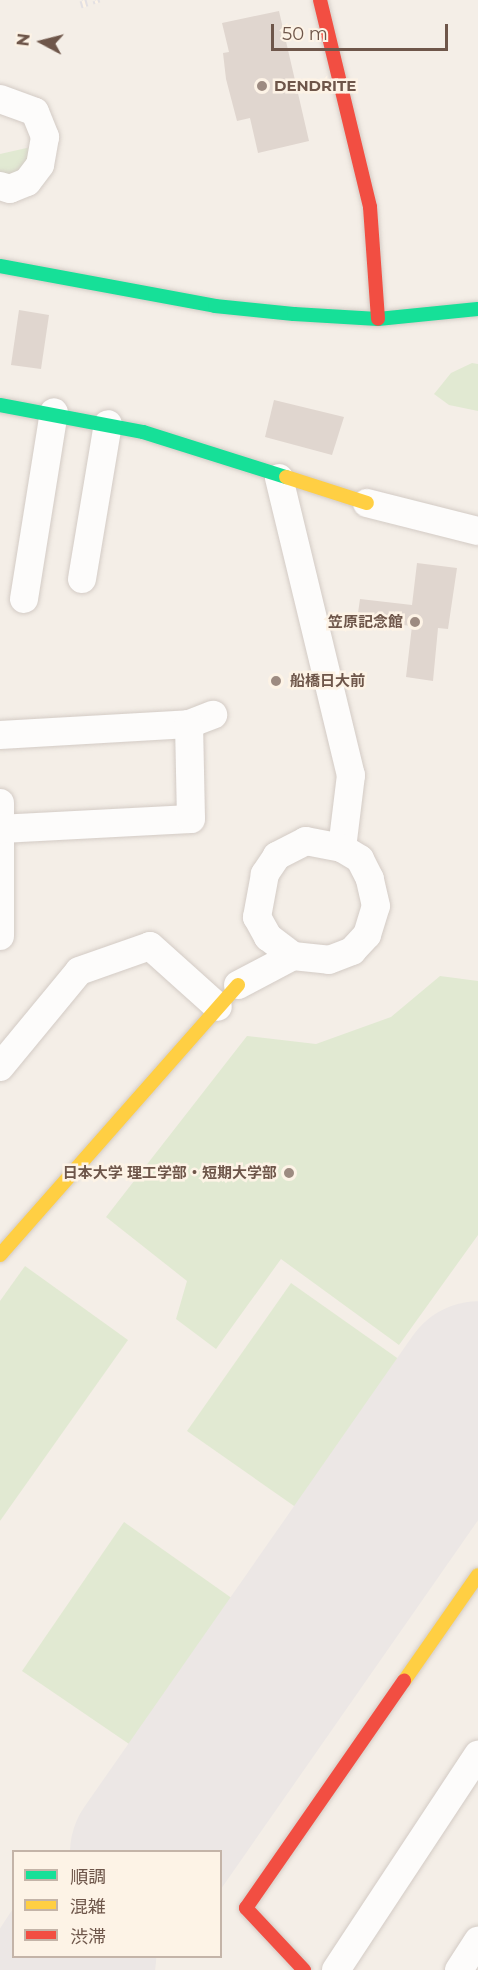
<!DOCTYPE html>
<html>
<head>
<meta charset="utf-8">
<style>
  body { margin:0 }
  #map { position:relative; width:478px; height:1970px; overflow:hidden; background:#f4eee7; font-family:Montserrat,"Noto Sans JP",sans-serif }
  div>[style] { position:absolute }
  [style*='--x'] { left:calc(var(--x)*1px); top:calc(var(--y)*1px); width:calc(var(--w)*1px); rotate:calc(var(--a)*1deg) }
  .green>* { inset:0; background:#e1e9d2 }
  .runway>* { height:159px; margin:-79.5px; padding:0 79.5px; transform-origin:79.5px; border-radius:79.5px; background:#ece7e5 }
  .building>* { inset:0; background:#e0d6cf }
  .roads { filter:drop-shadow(0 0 2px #d3cbc5) drop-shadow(0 0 2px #d3cbc5) }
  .street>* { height:28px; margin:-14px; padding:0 14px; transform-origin:14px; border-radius:14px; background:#fdfcfb }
  .fast>* { height:14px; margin:-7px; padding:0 7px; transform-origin:7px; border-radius:7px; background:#16e098 }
  .slow>* { height:14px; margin:-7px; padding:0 7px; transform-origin:7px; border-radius:7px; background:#ffcf43 }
  .jam>* { height:14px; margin:-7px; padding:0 7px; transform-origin:7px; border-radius:7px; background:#f24e42 }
  .rail>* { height:7px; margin-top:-3.5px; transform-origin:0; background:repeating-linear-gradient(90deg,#fdf3e6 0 14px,#e3e0e3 0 28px); box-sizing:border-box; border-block:2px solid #e3e0e3 }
  .dots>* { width:16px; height:16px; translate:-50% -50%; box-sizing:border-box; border:3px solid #fdf3e6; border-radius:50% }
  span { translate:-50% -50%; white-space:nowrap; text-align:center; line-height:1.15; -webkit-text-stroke:5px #fdf3e6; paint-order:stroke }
  .poi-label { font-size:15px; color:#6e564a; font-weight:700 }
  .left { translate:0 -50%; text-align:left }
  .right { translate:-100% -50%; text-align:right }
  .legend { position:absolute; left:12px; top:1850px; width:210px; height:108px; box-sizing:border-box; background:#fdf3e6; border:2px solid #c4b4a8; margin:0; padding:8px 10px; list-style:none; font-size:18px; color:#6e564a }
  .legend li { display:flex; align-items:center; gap:12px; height:30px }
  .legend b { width:30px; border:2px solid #c4b4a8 }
  .north { position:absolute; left:12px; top:12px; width:60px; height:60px; -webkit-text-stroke:4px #fdf3e6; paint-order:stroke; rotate:277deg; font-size:16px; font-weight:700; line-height:24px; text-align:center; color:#6e564a }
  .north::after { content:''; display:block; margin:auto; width:21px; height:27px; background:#6e564a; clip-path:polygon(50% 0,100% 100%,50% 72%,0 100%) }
  .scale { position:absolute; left:271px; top:24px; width:177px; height:27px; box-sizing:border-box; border:3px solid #6e564a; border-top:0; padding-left:8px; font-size:18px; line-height:21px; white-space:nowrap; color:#6e564a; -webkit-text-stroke:4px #fdf3e6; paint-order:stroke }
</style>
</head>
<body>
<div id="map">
  <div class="green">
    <div style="clip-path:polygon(31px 147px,30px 162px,12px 175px,0 174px,0 154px)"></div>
    <div style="clip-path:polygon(472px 363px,478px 364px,478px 411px,449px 405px,434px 394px,451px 373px)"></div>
    <div style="clip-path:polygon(440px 976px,478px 981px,478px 1235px,399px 1345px,281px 1259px,216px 1349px,176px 1319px,187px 1281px,106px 1217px,247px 1036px,316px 1044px,391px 1017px)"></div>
    <div style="clip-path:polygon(25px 1266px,128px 1340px,0 1521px,0 1301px)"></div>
    <div style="clip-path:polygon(291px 1283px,400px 1360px,297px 1508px,187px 1431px)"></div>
    <div style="clip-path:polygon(124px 1522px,233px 1599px,132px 1746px,22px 1671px)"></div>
  </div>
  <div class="runway">
    <div style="--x:149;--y:1852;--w:575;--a:-55.12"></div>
    <div style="--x:67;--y:1970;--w:17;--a:-57"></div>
  </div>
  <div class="building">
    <div style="clip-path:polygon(279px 11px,309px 141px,258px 153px,250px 118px,237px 121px,226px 79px,223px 53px,229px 52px,222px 23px)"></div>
    <div style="clip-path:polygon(19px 310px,49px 315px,41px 369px,11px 365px)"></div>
    <div style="clip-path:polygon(274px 400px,344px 417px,332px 455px,265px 437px)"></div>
    <div style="clip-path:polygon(417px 563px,457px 568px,448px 629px,438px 628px,433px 681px,406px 677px,412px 626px,357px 620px,360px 599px,412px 605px)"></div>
  </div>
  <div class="roads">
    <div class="street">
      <div style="--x:0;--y:99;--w:37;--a:20"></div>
      <div style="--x:35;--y:112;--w:27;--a:68"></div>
      <div style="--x:45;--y:137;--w:28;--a:100"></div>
      <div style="--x:40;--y:165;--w:21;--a:127"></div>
      <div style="--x:27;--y:182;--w:18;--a:158"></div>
      <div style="--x:10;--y:189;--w:10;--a:-163"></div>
      <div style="--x:279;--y:478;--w:306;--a:76.4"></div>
      <div style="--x:351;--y:775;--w:74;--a:97"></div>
      <div style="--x:367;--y:503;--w:114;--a:14.2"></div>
      <div style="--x:82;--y:579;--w:157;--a:-80.5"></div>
      <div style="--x:24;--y:599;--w:189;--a:-80.9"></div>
      <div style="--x:0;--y:735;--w:189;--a:-3.3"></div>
      <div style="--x:189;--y:724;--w:26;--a:-21"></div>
      <div style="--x:0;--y:803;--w:133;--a:90"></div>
      <div style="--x:0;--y:829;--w:191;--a:-3"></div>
      <div style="--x:191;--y:819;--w:95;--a:-91.2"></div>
      <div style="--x:238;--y:985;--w:62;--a:-27.8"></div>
      <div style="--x:293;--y:956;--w:36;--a:6"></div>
      <div style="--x:329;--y:960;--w:25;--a:-21"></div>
      <div style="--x:352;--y:951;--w:22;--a:-47"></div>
      <div style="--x:367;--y:935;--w:30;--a:-73"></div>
      <div style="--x:376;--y:906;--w:28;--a:-103"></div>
      <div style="--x:370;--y:879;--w:22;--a:-117"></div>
      <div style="--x:360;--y:859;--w:21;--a:-149"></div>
      <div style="--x:342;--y:848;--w:37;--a:-169"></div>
      <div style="--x:306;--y:841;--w:33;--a:153"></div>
      <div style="--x:277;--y:856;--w:22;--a:124"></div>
      <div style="--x:265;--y:874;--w:44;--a:100.5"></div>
      <div style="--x:257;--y:917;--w:23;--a:61"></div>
      <div style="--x:268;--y:937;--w:31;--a:37"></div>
      <div style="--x:0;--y:1067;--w:124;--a:-50.5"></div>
      <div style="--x:79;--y:971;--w:75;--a:-19.4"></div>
      <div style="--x:150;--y:946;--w:91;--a:41.9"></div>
      <div style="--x:336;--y:1970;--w:258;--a:-56.6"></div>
      <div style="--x:459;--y:1970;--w:35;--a:-57"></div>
    </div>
    <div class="fast">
      <div style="--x:0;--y:266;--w:219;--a:10.5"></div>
      <div style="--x:215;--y:306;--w:79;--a:5.8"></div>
      <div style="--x:294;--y:314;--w:84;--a:3.4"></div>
      <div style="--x:378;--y:319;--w:100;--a:-5.7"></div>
      <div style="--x:0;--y:405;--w:146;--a:10.7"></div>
      <div style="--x:143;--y:432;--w:150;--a:17.5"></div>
    </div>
    <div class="slow">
      <div style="--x:286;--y:477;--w:85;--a:17.8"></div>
      <div style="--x:0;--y:1255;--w:360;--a:-48.6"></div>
      <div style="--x:404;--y:1681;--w:129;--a:-55.1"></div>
    </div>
    <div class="jam">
      <div style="--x:320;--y:0;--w:213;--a:76.4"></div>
      <div style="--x:370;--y:207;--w:112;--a:85.9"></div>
      <div style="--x:304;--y:1970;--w:85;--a:-133.1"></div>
      <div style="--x:246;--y:1908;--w:277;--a:-55.2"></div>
    </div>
  </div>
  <div class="rail">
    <div style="--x:83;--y:0;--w:7;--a:74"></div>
    <div style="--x:96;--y:0;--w:3;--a:72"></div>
  </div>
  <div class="dots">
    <div style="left:262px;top:86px;background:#9d8b81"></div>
    <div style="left:415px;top:622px;background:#9d8b81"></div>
    <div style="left:276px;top:681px;background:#9d8b81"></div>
    <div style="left:289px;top:1173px;background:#9d8b81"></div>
  </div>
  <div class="poi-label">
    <span class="left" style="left:274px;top:86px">DENDRITE</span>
    <span class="right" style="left:403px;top:622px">笠原記念館</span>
    <span class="left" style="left:290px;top:681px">船橋日大前</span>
    <span class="right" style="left:277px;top:1173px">日本大学 理工学部・短期大学部</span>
  </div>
  <ul class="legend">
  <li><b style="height:8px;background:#16e098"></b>順調</li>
  <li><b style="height:8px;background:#ffcf43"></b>混雑</li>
  <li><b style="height:8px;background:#f24e42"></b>渋滞</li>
  </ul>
  <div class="north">N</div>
  <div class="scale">50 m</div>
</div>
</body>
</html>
